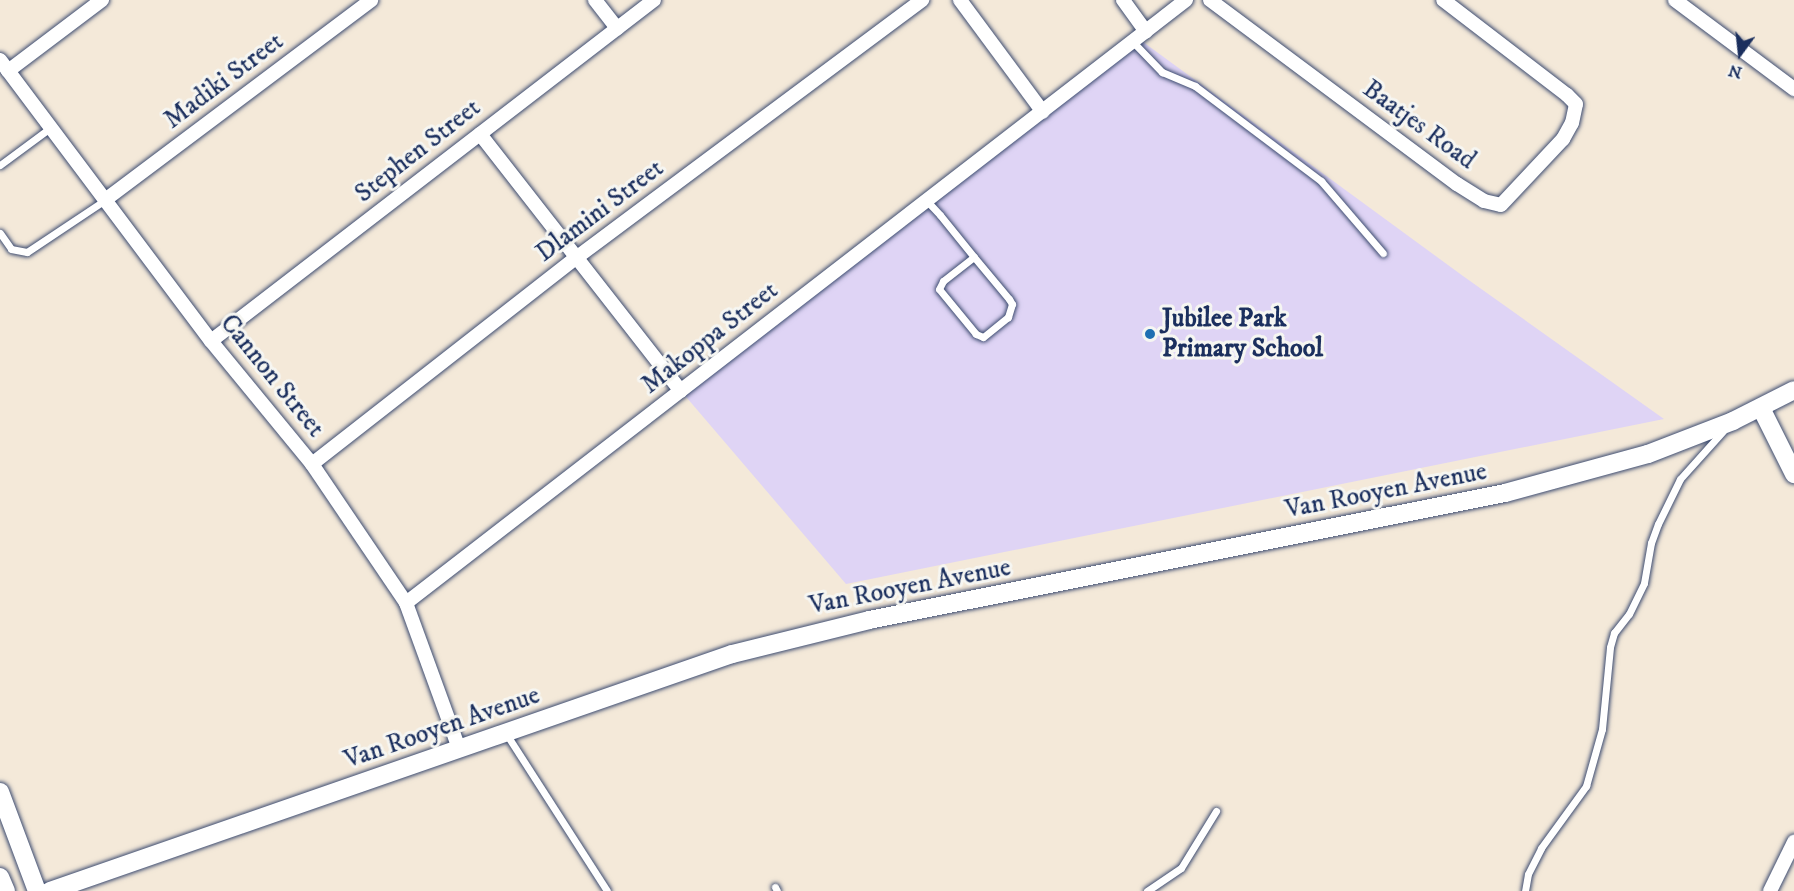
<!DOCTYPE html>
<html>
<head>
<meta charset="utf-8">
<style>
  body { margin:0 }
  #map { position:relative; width:1794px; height:891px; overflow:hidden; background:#f4e9d9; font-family:"IM FELL DW Pica",serif }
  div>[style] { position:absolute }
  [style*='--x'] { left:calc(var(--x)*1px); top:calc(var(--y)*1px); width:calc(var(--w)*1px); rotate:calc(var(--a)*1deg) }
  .built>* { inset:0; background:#dfd4f5 }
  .roads { filter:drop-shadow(0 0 2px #3c4b70) drop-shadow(0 0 2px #3c4b70) }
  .lane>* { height:7px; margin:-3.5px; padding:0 3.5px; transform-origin:3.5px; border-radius:3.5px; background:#fff }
  .street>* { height:14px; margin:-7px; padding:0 7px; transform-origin:7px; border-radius:7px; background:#fff }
  .secondary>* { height:18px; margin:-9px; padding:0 9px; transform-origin:9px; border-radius:9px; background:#fff }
  .dots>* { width:16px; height:16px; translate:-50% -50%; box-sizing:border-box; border:3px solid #f6f6f2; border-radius:50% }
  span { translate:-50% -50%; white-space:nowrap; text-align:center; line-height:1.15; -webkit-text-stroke:6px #f6f6f2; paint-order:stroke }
  .street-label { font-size:26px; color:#1b2f5e }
  .poi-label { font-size:26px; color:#1b2f5e; font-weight:700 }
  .left { translate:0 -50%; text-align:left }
  .north { position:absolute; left:1710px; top:24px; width:60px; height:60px; -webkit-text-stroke:4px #f6f6f2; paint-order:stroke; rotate:195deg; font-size:16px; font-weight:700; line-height:24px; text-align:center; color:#1b2f5e }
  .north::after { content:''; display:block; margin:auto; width:21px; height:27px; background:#1b2f5e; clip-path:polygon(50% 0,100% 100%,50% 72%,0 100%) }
</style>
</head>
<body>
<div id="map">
  <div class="built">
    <div style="clip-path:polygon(1139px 39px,1463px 276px,1664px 419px,846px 584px,681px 391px)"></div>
  </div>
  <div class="roads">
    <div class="lane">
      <div style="--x:1133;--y:42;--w:42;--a:46"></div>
      <div style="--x:1162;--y:72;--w:36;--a:23"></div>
      <div style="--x:1195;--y:86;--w:158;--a:37"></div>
      <div style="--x:1321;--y:181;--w:95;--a:49.3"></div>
      <div style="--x:0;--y:165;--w:62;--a:-36.5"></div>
      <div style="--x:927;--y:201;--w:19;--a:47"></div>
      <div style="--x:940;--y:215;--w:54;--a:51"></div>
      <div style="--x:974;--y:257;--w:55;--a:50.2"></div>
      <div style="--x:1009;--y:299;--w:6;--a:59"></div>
      <div style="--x:1012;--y:304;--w:14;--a:107"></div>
      <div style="--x:1008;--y:317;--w:32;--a:141"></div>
      <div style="--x:983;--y:337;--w:8;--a:-157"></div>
      <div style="--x:976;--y:334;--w:58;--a:-129.4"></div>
      <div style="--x:939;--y:289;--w:9;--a:-63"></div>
      <div style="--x:943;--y:281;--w:39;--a:-38"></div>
      <div style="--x:0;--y:233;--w:19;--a:55"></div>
      <div style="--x:11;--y:249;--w:16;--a:11"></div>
      <div style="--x:27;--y:252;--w:94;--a:-33.7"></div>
      <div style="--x:507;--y:735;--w:185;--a:57.3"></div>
      <div style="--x:775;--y:887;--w:4;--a:63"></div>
      <div style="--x:1147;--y:891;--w:41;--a:-34.1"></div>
      <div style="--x:1181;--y:868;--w:67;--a:-58.4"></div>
      <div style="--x:1525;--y:891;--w:17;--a:-80"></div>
      <div style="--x:1528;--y:874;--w:29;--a:-63"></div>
      <div style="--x:1541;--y:848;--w:77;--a:-54"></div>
      <div style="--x:1586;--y:786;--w:59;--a:-74.3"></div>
      <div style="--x:1602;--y:729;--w:82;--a:-84.4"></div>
      <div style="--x:1610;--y:647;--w:15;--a:-74"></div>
      <div style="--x:1614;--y:633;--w:24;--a:-52"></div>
      <div style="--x:1629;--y:614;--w:34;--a:-64"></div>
      <div style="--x:1644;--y:583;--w:41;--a:-80.1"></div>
      <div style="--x:1651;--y:543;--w:20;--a:-70"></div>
      <div style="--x:1658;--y:524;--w:50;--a:-63.9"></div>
      <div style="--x:1680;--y:479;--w:64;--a:-48.1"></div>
    </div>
    <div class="street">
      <div style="--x:595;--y:0;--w:36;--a:52"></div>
      <div style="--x:960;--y:0;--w:139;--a:53.5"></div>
      <div style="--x:1123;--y:0;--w:39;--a:54"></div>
      <div style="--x:1210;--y:0;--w:308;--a:36.7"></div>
      <div style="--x:1457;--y:184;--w:32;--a:32"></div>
      <div style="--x:1484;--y:201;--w:17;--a:13"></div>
      <div style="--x:1501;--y:205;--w:91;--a:-46.8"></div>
      <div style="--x:1563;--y:139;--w:18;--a:-61"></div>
      <div style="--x:1572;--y:123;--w:19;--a:-78"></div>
      <div style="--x:1576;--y:104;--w:13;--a:-135"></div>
      <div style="--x:1567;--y:95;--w:156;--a:-142.5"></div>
      <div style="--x:1675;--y:0;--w:149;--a:36.8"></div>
      <div style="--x:0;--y:60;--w:351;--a:53.1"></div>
      <div style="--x:211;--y:341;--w:159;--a:50.6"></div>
      <div style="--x:312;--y:464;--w:168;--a:55.9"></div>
      <div style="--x:406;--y:603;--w:155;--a:70"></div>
      <div style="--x:8;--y:71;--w:118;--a:-37.1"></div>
      <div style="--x:480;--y:134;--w:326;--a:52"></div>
      <div style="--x:105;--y:200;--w:333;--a:-36.9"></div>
      <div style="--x:211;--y:341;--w:559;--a:-37.59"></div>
      <div style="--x:312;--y:464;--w:335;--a:-38"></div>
      <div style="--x:576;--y:258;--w:432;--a:-36.7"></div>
      <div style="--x:406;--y:603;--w:986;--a:-37.71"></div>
      <div style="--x:1770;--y:891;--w:55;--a:-63.9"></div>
    </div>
    <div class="secondary">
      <div style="--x:1761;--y:408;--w:74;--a:63.4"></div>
      <div style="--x:0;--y:792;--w:106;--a:69.5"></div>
      <div style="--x:0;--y:877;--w:15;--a:67"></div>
      <div style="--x:50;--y:891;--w:722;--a:-19.16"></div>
      <div style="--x:732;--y:654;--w:141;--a:-13.9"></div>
      <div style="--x:869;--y:620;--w:649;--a:-11.29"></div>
      <div style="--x:1505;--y:493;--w:148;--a:-15.3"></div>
      <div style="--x:1648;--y:454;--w:91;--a:-21.2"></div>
      <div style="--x:1733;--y:421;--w:68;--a:-26.9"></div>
    </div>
  </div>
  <div class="dots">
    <div style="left:1150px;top:334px;background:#1f6fb2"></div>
  </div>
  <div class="street-label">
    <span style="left:224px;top:81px;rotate:-37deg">Madiki Street</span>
    <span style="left:1419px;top:125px;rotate:36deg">Baatjes Road</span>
    <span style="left:418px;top:151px;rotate:-38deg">Stephen Street</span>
    <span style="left:600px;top:211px;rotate:-37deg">Dlamini Street</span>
    <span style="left:710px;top:338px;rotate:-38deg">Makoppa Street</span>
    <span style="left:272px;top:376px;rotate:51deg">Cannon Street</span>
    <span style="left:1386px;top:491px;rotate:-11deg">Van Rooyen Avenue</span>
    <span style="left:910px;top:587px;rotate:-11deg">Van Rooyen Avenue</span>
    <span style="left:442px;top:728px;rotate:-19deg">Van Rooyen Avenue</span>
  </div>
  <div class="poi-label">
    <span class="left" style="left:1162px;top:334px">Jubilee Park<br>Primary School</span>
  </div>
  <div class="north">N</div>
</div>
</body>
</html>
